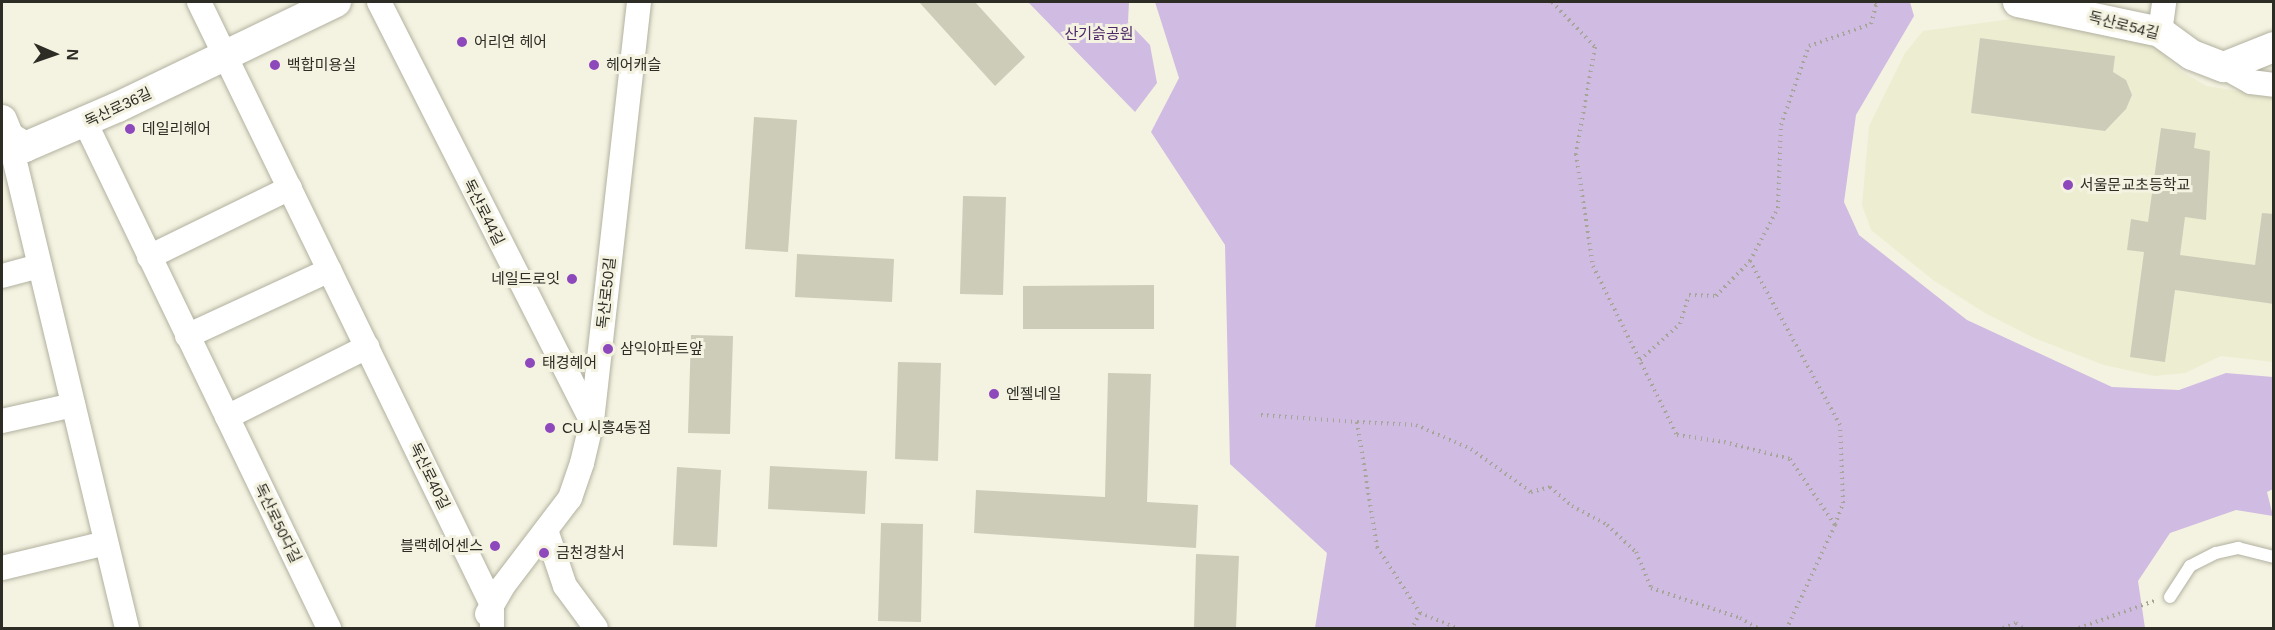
<!DOCTYPE html>
<html>
<head>
<meta charset="utf-8">
<style>
  body { margin:0 }
  #map { position:relative; width:2275px; height:630px; overflow:hidden; background:#f4f3e1; font-family:Arial,"Noto Sans KR",sans-serif }
  div>[style] { position:absolute }
  [style*='--x'] { left:calc(var(--x)*1px); top:calc(var(--y)*1px); width:calc(var(--w)*1px); rotate:calc(var(--a)*1deg) }
  .built>* { inset:0; background:#ededd2 }
  .green>* { inset:0; background:#d0bbe2 }
  .building>* { inset:0; background:#ccccb9 }
  .path>* { height:4px; margin-top:-2px; transform-origin:0; background:repeating-linear-gradient(90deg,#a6a597 0 1.5px,transparent 0 6px) }
  .roads { filter:drop-shadow(0 0 2px #b2b1a0) drop-shadow(0 0 2px #b2b1a0) }
  .service>* { height:12px; margin:-6px; padding:0 6px; transform-origin:6px; border-radius:6px; background:#fff }
  .minor>* { height:24px; margin:-12px; padding:0 12px; transform-origin:12px; border-radius:12px; background:#fff }
  .tertiary>* { height:30px; margin:-15px; padding:0 15px; transform-origin:15px; border-radius:15px; background:#fff }
  .dots>* { width:16px; height:16px; translate:-50% -50%; box-sizing:border-box; border:3px solid #f4f3e1; border-radius:50% }
  span { translate:-50% -50%; white-space:nowrap; text-align:center; line-height:1.15; -webkit-text-stroke:6px #f4f3e1; paint-order:stroke }
  .street-label { font-size:15px; color:#2d2d26 }
  .park-label { font-size:15px; color:#4f2869 }
  .poi-label { font-size:15px; color:#2d2d26 }
  .left { translate:0 -50%; text-align:left }
  .right { translate:-100% -50%; text-align:right }
  .frame { position:absolute; inset:0; border:3px solid #2d2d26; pointer-events:none }
  .north { position:absolute; left:24px; top:24px; width:60px; height:60px; -webkit-text-stroke:4px #f4f3e1; paint-order:stroke; rotate:92deg; font-size:16px; font-weight:700; line-height:24px; text-align:center; color:#2d2d26 }
  .north::after { content:''; display:block; margin:auto; width:21px; height:27px; background:#2d2d26; clip-path:polygon(50% 0,100% 100%,50% 72%,0 100%) }
</style>
</head>
<body>
<div id="map">
  <div class="built">
    <div style="clip-path:polygon(2018px 18px,2060px 21px,2114px 34px,2156px 47px,2182px 72px,2207px 86px,2273px 97px,2273px 362px,2221px 356px,2185px 373px,2154px 376px,2104px 365px,2034px 338px,1985px 313px,1933px 280px,1871px 230px,1862px 205px,1869px 126px,1905px 53px,1923px 31px)"></div>
  </div>
  <div class="green">
    <div style="clip-path:polygon(1028px 2px,1129px 2px,1128px 22px,1150px 45px,1157px 83px,1135px 112px)"></div>
    <div style="clip-path:polygon(1155px 2px,1910px 2px,1914px 16px,1856px 115px,1844px 202px,1859px 235px,1967px 320px,2112px 387px,2179px 390px,2226px 373px,2273px 377px,2273px 489px,2267px 492px,2273px 516px,2236px 510px,2170px 533px,2138px 581px,2145px 628px,1315px 628px,1327px 553px,1230px 464px,1225px 245px,1151px 132px,1179px 78px)"></div>
  </div>
  <div class="building">
    <div style="clip-path:polygon(919px 2px,975px 2px,1025px 57px,995px 86px)"></div>
    <div style="clip-path:polygon(1980px 38px,2115px 56px,2113px 72px,2126px 80px,2132px 95px,2126px 109px,2105px 131px,1971px 113px)"></div>
    <div style="clip-path:polygon(754px 117px,797px 120px,788px 252px,745px 249px)"></div>
    <div style="clip-path:polygon(2161px 128px,2196px 133px,2194px 148px,2210px 151px,2206px 220px,2185px 217px,2180px 255px,2255px 265px,2262px 213px,2274px 214px,2274px 304px,2175px 290px,2165px 362px,2130px 357px,2144px 252px,2127px 250px,2131px 219px,2148px 222px)"></div>
    <div style="clip-path:polygon(963px 196px,1006px 197px,1003px 295px,960px 294px)"></div>
    <div style="clip-path:polygon(797px 254px,894px 259px,892px 302px,795px 297px)"></div>
    <div style="clip-path:polygon(1154px 285px,1154px 329px,1023px 329px,1023px 286px)"></div>
    <div style="clip-path:polygon(691px 335px,733px 336px,730px 434px,688px 433px)"></div>
    <div style="clip-path:polygon(898px 362px,941px 363px,938px 461px,895px 459px)"></div>
    <div style="clip-path:polygon(1108px 373px,1151px 374px,1147px 502px,1198px 505px,1196px 548px,974px 533px,976px 490px,1105px 497px)"></div>
    <div style="clip-path:polygon(770px 466px,867px 471px,865px 514px,768px 509px)"></div>
    <div style="clip-path:polygon(677px 467px,721px 470px,717px 547px,673px 545px)"></div>
    <div style="clip-path:polygon(881px 523px,923px 524px,921px 622px,878px 621px)"></div>
    <div style="clip-path:polygon(1196px 554px,1239px 556px,1236px 628px,1194px 628px)"></div>
  </div>
  <div class="path">
    <div style="--x:1552;--y:2;--w:62;--a:46.3"></div>
    <div style="--x:1595;--y:47;--w:109;--a:100.1"></div>
    <div style="--x:1576;--y:154;--w:113;--a:81.4"></div>
    <div style="--x:1593;--y:266;--w:189;--a:63.6"></div>
    <div style="--x:1677;--y:435;--w:48;--a:8.5"></div>
    <div style="--x:1724;--y:442;--w:68;--a:14.4"></div>
    <div style="--x:1790;--y:459;--w:80;--a:55.7"></div>
    <div style="--x:1835;--y:525;--w:114;--a:115"></div>
    <div style="--x:1640;--y:360;--w:54;--a:-42"></div>
    <div style="--x:1680;--y:324;--w:30;--a:-73"></div>
    <div style="--x:1689;--y:295;--w:27;--a:2"></div>
    <div style="--x:1716;--y:296;--w:49;--a:-45.8"></div>
    <div style="--x:1261;--y:415;--w:96;--a:4.2"></div>
    <div style="--x:1357;--y:422;--w:127;--a:80.9"></div>
    <div style="--x:1377;--y:547;--w:79;--a:56.9"></div>
    <div style="--x:1420;--y:613;--w:17;--a:118"></div>
    <div style="--x:1357;--y:422;--w:59;--a:2.9"></div>
    <div style="--x:1416;--y:425;--w:60;--a:23.6"></div>
    <div style="--x:1471;--y:449;--w:74;--a:35.6"></div>
    <div style="--x:1531;--y:492;--w:20;--a:-15"></div>
    <div style="--x:1550;--y:487;--w:29;--a:41"></div>
    <div style="--x:1572;--y:506;--w:40;--a:28"></div>
    <div style="--x:1607;--y:525;--w:40;--a:43"></div>
    <div style="--x:1636;--y:552;--w:39;--a:67"></div>
    <div style="--x:1651;--y:588;--w:94;--a:18.6"></div>
    <div style="--x:1740;--y:618;--w:20;--a:30"></div>
    <div style="--x:1835;--y:525;--w:23;--a:-70"></div>
    <div style="--x:1843;--y:503;--w:78;--a:-92.2"></div>
    <div style="--x:1840;--y:425;--w:187;--a:-118.8"></div>
    <div style="--x:1750;--y:261;--w:60;--a:-62.2"></div>
    <div style="--x:1778;--y:208;--w:83;--a:-87.9"></div>
    <div style="--x:1781;--y:125;--w:84;--a:-70.5"></div>
    <div style="--x:1809;--y:46;--w:66;--a:-19.5"></div>
    <div style="--x:1871;--y:24;--w:20;--a:-75"></div>
    <div style="--x:1876;--y:5;--w:5;--a:-143"></div>
    <div style="--x:1420;--y:613;--w:40;--a:22"></div>
    <div style="--x:2003;--y:628;--w:14;--a:-21"></div>
    <div style="--x:2016;--y:623;--w:9;--a:36"></div>
    <div style="--x:2079;--y:628;--w:80;--a:-19.8"></div>
  </div>
  <div class="roads">
    <div class="service">
      <div style="--x:2170;--y:597;--w:37;--a:-57"></div>
      <div style="--x:2190;--y:566;--w:29;--a:-27"></div>
      <div style="--x:2216;--y:553;--w:23;--a:-13"></div>
      <div style="--x:2238;--y:548;--w:37;--a:14"></div>
    </div>
    <div class="minor">
      <div style="--x:199;--y:2;--w:670;--a:64.08"></div>
      <div style="--x:492;--y:605;--w:23;--a:90"></div>
      <div style="--x:379;--y:2;--w:470;--a:63.1"></div>
      <div style="--x:2160;--y:32;--w:30;--a:-82"></div>
      <div style="--x:2224;--y:67;--w:31;--a:29"></div>
      <div style="--x:2251;--y:82;--w:23;--a:7"></div>
      <div style="--x:85;--y:122;--w:562;--a:64.26"></div>
      <div style="--x:2;--y:140;--w:8;--a:-23"></div>
      <div style="--x:9;--y:137;--w:505;--a:76.49"></div>
      <div style="--x:149;--y:257;--w:157;--a:-26.1"></div>
      <div style="--x:2;--y:276;--w:39;--a:-15"></div>
      <div style="--x:187;--y:336;--w:157;--a:-24.8"></div>
      <div style="--x:227;--y:417;--w:157;--a:-26.6"></div>
      <div style="--x:2;--y:421;--w:73;--a:-12.7"></div>
      <div style="--x:546;--y:530;--w:59;--a:71.3"></div>
      <div style="--x:565;--y:586;--w:52;--a:53.6"></div>
      <div style="--x:2;--y:568;--w:107;--a:-13.5"></div>
      <div style="--x:487;--y:614;--w:32;--a:-60"></div>
      <div style="--x:503;--y:586;--w:111;--a:-52.7"></div>
      <div style="--x:570;--y:498;--w:37;--a:-71"></div>
      <div style="--x:582;--y:463;--w:43;--a:-76.6"></div>
      <div style="--x:592;--y:421;--w:422;--a:-83.6"></div>
    </div>
    <div class="tertiary">
      <div style="--x:2018;--y:2;--w:145;--a:11.9"></div>
      <div style="--x:2160;--y:32;--w:39;--a:36"></div>
      <div style="--x:2192;--y:55;--w:34;--a:21"></div>
      <div style="--x:2224;--y:67;--w:54;--a:-21.8"></div>
      <div style="--x:2;--y:120;--w:18;--a:68"></div>
      <div style="--x:9;--y:137;--w:19;--a:32"></div>
      <div style="--x:25;--y:147;--w:101;--a:-23.3"></div>
      <div style="--x:118;--y:107;--w:242;--a:-25.7"></div>
    </div>
  </div>
  <div class="dots">
    <div style="left:462px;top:42px;background:#8d48bc"></div>
    <div style="left:275px;top:65px;background:#8d48bc"></div>
    <div style="left:594px;top:65px;background:#8d48bc"></div>
    <div style="left:130px;top:129px;background:#8d48bc"></div>
    <div style="left:2068px;top:185px;background:#8d48bc"></div>
    <div style="left:572px;top:279px;background:#8d48bc"></div>
    <div style="left:608px;top:349px;background:#8d48bc"></div>
    <div style="left:530px;top:363px;background:#8d48bc"></div>
    <div style="left:994px;top:394px;background:#8d48bc"></div>
    <div style="left:550px;top:428px;background:#8d48bc"></div>
    <div style="left:495px;top:546px;background:#8d48bc"></div>
    <div style="left:544px;top:553px;background:#8d48bc"></div>
  </div>
  <div class="street-label">
    <span style="left:2124px;top:25px;rotate:14deg">독산로54길</span>
    <span style="left:118px;top:107px;rotate:-25deg">독산로36길</span>
    <span style="left:484px;top:212px;rotate:63deg">독산로44길</span>
    <span style="left:606px;top:293px;rotate:-84deg">독산로50길</span>
    <span style="left:430px;top:476px;rotate:64deg">독산로40길</span>
    <span style="left:278px;top:523px;rotate:64deg">독산로50다길</span>
  </div>
  <div class="park-label">
    <span style="left:1099px;top:34px">산기슭공원</span>
  </div>
  <div class="poi-label">
    <span class="left" style="left:474px;top:42px">어리연 헤어</span>
    <span class="left" style="left:287px;top:65px">백합미용실</span>
    <span class="left" style="left:606px;top:65px">헤어캐슬</span>
    <span class="left" style="left:142px;top:129px">데일리헤어</span>
    <span class="left" style="left:2080px;top:185px">서울문교초등학교</span>
    <span class="right" style="left:560px;top:279px">네일드로잇</span>
    <span class="left" style="left:620px;top:349px">삼익아파트앞</span>
    <span class="left" style="left:542px;top:363px">태경헤어</span>
    <span class="left" style="left:1006px;top:394px">엔젤네일</span>
    <span class="left" style="left:562px;top:428px">CU 시흥4동점</span>
    <span class="right" style="left:483px;top:546px">블랙헤어센스</span>
    <span class="left" style="left:556px;top:553px">금천경찰서</span>
  </div>
  <div class="frame"></div>
  <div class="north">N</div>
</div>
</body>
</html>
